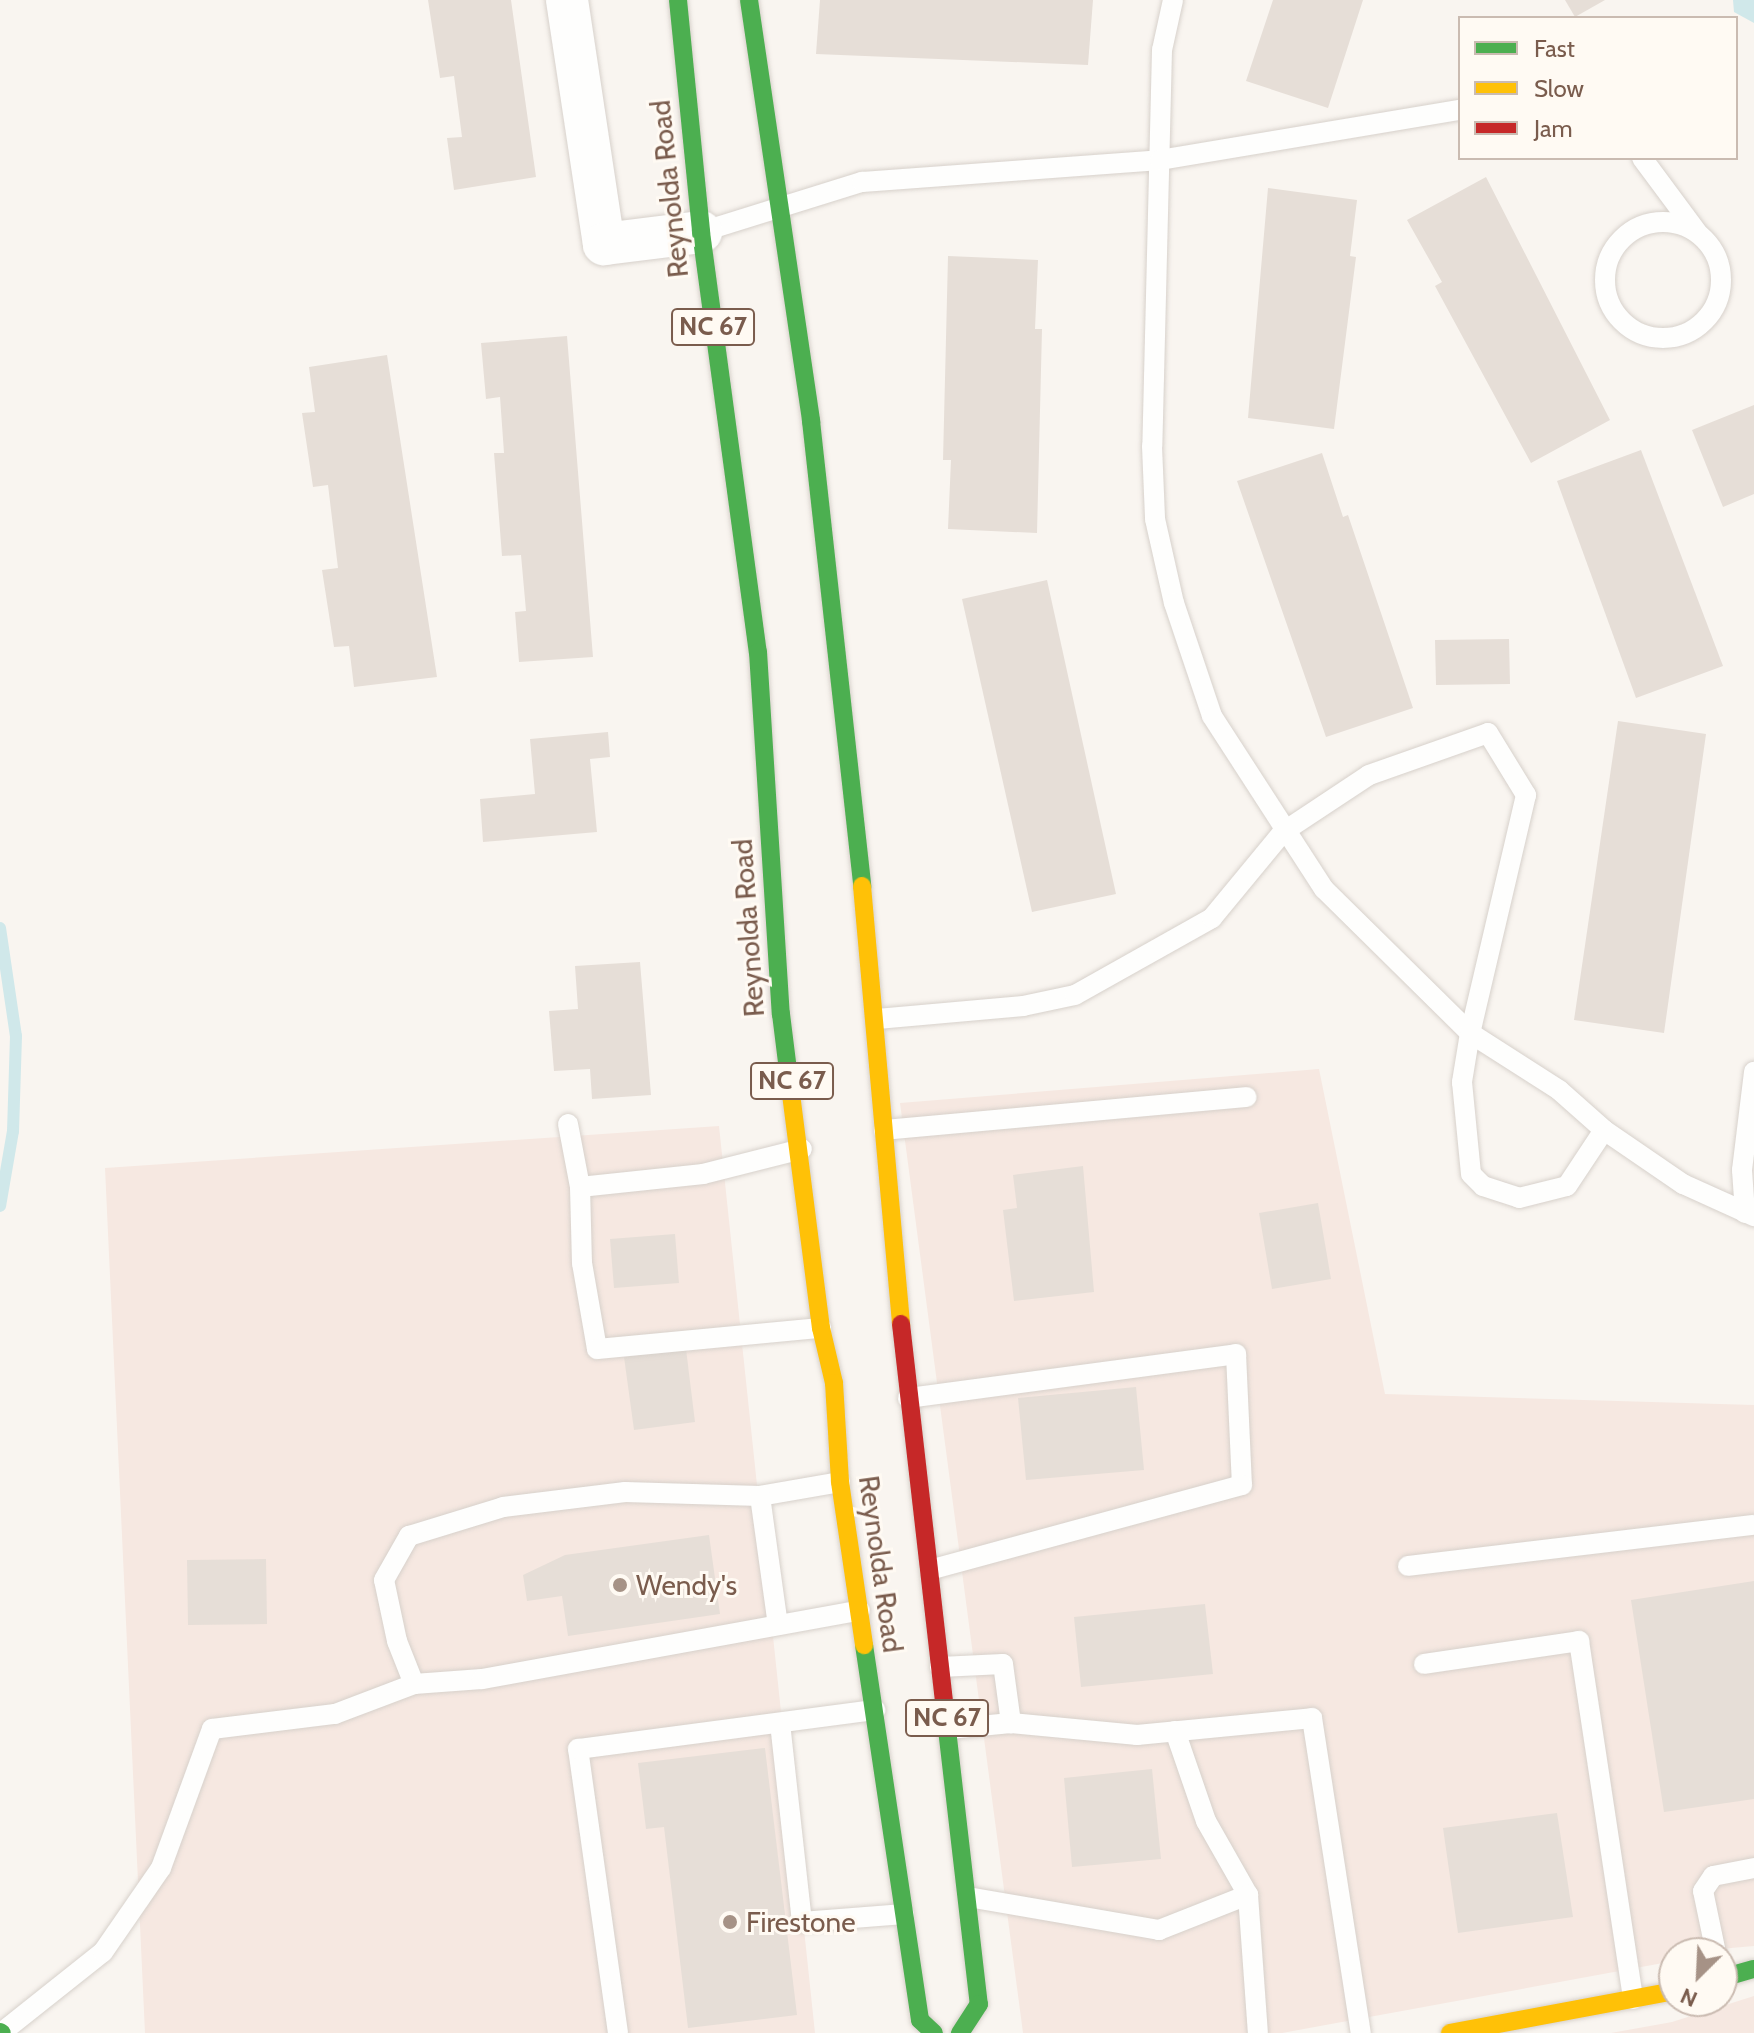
<!DOCTYPE html>
<html>
<head>
<meta charset="utf-8">
<style>
  body { margin:0 }
  #map { position:relative; width:1754px; height:2033px; overflow:hidden; background:#f9f5f0; font-family:Cabin,sans-serif }
  div>[style] { position:absolute }
  [style*='--x'] { left:calc(var(--x)*1px); top:calc(var(--y)*1px); width:calc(var(--w)*1px); rotate:calc(var(--a)*1deg) }
  .commercial>* { inset:0; background:#f6e8e1 }
  .water>* { inset:0; background:#d0e8ea }
  .stream>* { height:12px; margin:-6px; padding:0 6px; transform-origin:6px; border-radius:6px; background:#d0e8ea }
  .building>* { inset:0; background:#e6ded7 }
  .roads { filter:drop-shadow(0 0 2px #d7d1cb) drop-shadow(0 0 2px #d7d1cb) }
  .lane>* { height:20px; margin:-10px; padding:0 10px; transform-origin:10px; border-radius:10px; background:#fefefd }
  .lane>.ring { margin:-10px; padding:0; box-sizing:content-box; background:none; border:20px solid #fefefd; border-radius:50% }
  .street>* { height:42px; margin:-21px; padding:0 21px; transform-origin:21px; border-radius:21px; background:#fefefd }
  .fast>* { height:18px; margin:-9px; padding:0 9px; transform-origin:9px; border-radius:9px; background:#4caf50 }
  .slow>* { height:18px; margin:-9px; padding:0 9px; transform-origin:9px; border-radius:9px; background:#ffc107 }
  .jam>* { height:18px; margin:-9px; padding:0 9px; transform-origin:9px; border-radius:9px; background:#c62828 }
  .dots>* { width:22px; height:22px; translate:-50% -50%; box-sizing:border-box; border:4px solid #fffaf3; border-radius:50% }
  span { translate:-50% -50%; white-space:nowrap; text-align:center; line-height:1.15; -webkit-text-stroke:6px #fffaf3; paint-order:stroke }
  .shield-label span { padding:2px 6px; background:#fffaf3; border:2px solid; border-radius:6px; -webkit-text-stroke-width:0 }
  .shield-label { font-size:26px; color:#7a5c4d; font-weight:700 }
  .street-label { font-size:28px; color:#7a5c4d }
  .poi-label { font-size:28px; color:#7a5c4d }
  .left { translate:0 -50%; text-align:left }
  .legend { position:absolute; left:1458px; top:16px; width:280px; height:144px; box-sizing:border-box; background:#fffaf3; border:2px solid #cabbb1; margin:0; padding:10px 14px; list-style:none; font-size:24px; color:#7a5c4d }
  .legend li { display:flex; align-items:center; gap:16px; height:40px }
  .legend b { width:40px; border:2px solid #cabbb1 }
  .north { position:absolute; left:1658px; top:1937px; width:80px; height:80px; box-sizing:border-box; background:#fffaf3; border:2px solid #cabbb1; border-radius:50%; rotate:204deg; font-size:22px; font-weight:700; line-height:32px; text-align:center; color:#7a5c4d }
  .north::after { content:''; display:block; margin:auto; width:28px; height:36px; background:#a69286; clip-path:polygon(50% 0,100% 100%,50% 72%,0 100%) }
</style>
</head>
<body>
<div id="map">
  <div class="commercial">
    <div style="clip-path:polygon(1319px 1069px,1385px 1394px,1754px 1405px,1754px 1946px,1674px 1953px,1674px 1961px,1282px 2033px,1023px 2033px,900px 1103px)"></div>
    <div style="clip-path:polygon(719px 1126px,815px 2033px,145px 2033px,105px 1168px)"></div>
    <div style="clip-path:polygon(1754px 1996px,1754px 2033px,1611px 2033px,1672px 2022px)"></div>
  </div>
  <div class="water">
    <div style="clip-path:polygon(1733px 0,1754px 0,1754px 23px,1734px 12px)"></div>
  </div>
  <div class="stream">
    <div style="--x:0;--y:928;--w:109;--a:81.6"></div>
    <div style="--x:16;--y:1036;--w:95;--a:91.8"></div>
    <div style="--x:13;--y:1131;--w:76;--a:99.8"></div>
  </div>
  <div class="building">
    <div style="clip-path:polygon(428px 0,511px 0,536px 177px,454px 190px,447px 138px,462px 137px,454px 76px,440px 78px)"></div>
    <div style="clip-path:polygon(820px 0,1093px 0,1088px 65px,816px 54px)"></div>
    <div style="clip-path:polygon(1273px 0,1363px 0,1328px 108px,1246px 81px)"></div>
    <div style="clip-path:polygon(1565px 0,1605px 0,1575px 17px)"></div>
    <div style="clip-path:polygon(1486px 177px,1610px 420px,1531px 463px,1435px 286px,1442px 282px,1407px 220px)"></div>
    <div style="clip-path:polygon(1268px 188px,1357px 200px,1350px 256px,1356px 257px,1334px 429px,1248px 418px)"></div>
    <div style="clip-path:polygon(948px 256px,1038px 260px,1035px 329px,1042px 329px,1037px 533px,948px 529px,951px 460px,943px 460px)"></div>
    <div style="clip-path:polygon(567px 336px,593px 657px,519px 662px,515px 612px,526px 611px,521px 555px,502px 556px,494px 453px,504px 453px,500px 397px,486px 399px,481px 343px)"></div>
    <div style="clip-path:polygon(387px 355px,437px 677px,354px 687px,349px 646px,334px 647px,322px 570px,338px 568px,328px 485px,313px 487px,302px 413px,315px 412px,309px 367px)"></div>
    <div style="clip-path:polygon(1754px 405px,1754px 494px,1723px 507px,1692px 430px)"></div>
    <div style="clip-path:polygon(1641px 450px,1723px 666px,1636px 698px,1557px 481px)"></div>
    <div style="clip-path:polygon(1322px 453px,1343px 517px,1348px 515px,1413px 708px,1326px 737px,1237px 481px)"></div>
    <div style="clip-path:polygon(1047px 580px,1116px 894px,1032px 912px,962px 599px)"></div>
    <div style="clip-path:polygon(1509px 639px,1510px 684px,1436px 685px,1435px 640px)"></div>
    <div style="clip-path:polygon(1618px 721px,1706px 734px,1664px 1033px,1574px 1020px)"></div>
    <div style="clip-path:polygon(608px 732px,610px 757px,590px 759px,597px 832px,483px 842px,480px 799px,535px 794px,530px 739px)"></div>
    <div style="clip-path:polygon(640px 962px,651px 1095px,592px 1099px,590px 1069px,554px 1071px,549px 1011px,578px 1009px,575px 966px)"></div>
    <div style="clip-path:polygon(1083px 1166px,1094px 1292px,1014px 1301px,1003px 1210px,1017px 1208px,1013px 1175px)"></div>
    <div style="clip-path:polygon(1318px 1203px,1331px 1279px,1272px 1289px,1259px 1213px)"></div>
    <div style="clip-path:polygon(675px 1234px,679px 1283px,614px 1288px,610px 1239px)"></div>
    <div style="clip-path:polygon(686px 1349px,695px 1422px,634px 1430px,624px 1357px)"></div>
    <div style="clip-path:polygon(1136px 1387px,1144px 1470px,1026px 1480px,1018px 1398px)"></div>
    <div style="clip-path:polygon(709px 1535px,720px 1614px,568px 1636px,562px 1596px,527px 1601px,523px 1575px,565px 1555px)"></div>
    <div style="clip-path:polygon(266px 1559px,267px 1624px,188px 1625px,187px 1560px)"></div>
    <div style="clip-path:polygon(1754px 1581px,1754px 1799px,1664px 1812px,1631px 1600px)"></div>
    <div style="clip-path:polygon(1205px 1604px,1213px 1674px,1081px 1687px,1074px 1617px)"></div>
    <div style="clip-path:polygon(765px 1748px,797px 2015px,688px 2028px,664px 1827px,646px 1829px,638px 1763px)"></div>
    <div style="clip-path:polygon(1152px 1769px,1161px 1859px,1072px 1867px,1064px 1778px)"></div>
    <div style="clip-path:polygon(1557px 1813px,1573px 1917px,1458px 1933px,1443px 1828px)"></div>
  </div>
  <div class="roads">
    <div class="lane">
      <div style="--x:1173;--y:0;--w:51;--a:102.4"></div>
      <div style="--x:1162;--y:50;--w:396;--a:91.4"></div>
      <div style="--x:1152;--y:446;--w:73;--a:87.6"></div>
      <div style="--x:1155;--y:519;--w:86;--a:77.3"></div>
      <div style="--x:1174;--y:603;--w:119;--a:71.4"></div>
      <div style="--x:1212;--y:716;--w:206;--a:57.1"></div>
      <div style="--x:1324;--y:889;--w:205;--a:44.6"></div>
      <div style="--x:1470;--y:1033;--w:50;--a:99.3"></div>
      <div style="--x:1462;--y:1082;--w:92;--a:84.4"></div>
      <div style="--x:1471;--y:1174;--w:17;--a:45"></div>
      <div style="--x:1483;--y:1186;--w:38;--a:18"></div>
      <div style="--x:1519;--y:1198;--w:49;--a:-14"></div>
      <div style="--x:1567;--y:1186;--w:67;--a:-56.5"></div>
      <div style="--x:1642;--y:158;--w:92;--a:53.4"></div>
      <div class="ring" style="left:1605px;top:222px;width:96px;height:96px"></div>
      <div style="--x:701;--y:232;--w:169;--a:-17.3"></div>
      <div style="--x:862;--y:182;--w:299;--a:-4.2"></div>
      <div style="--x:1160;--y:160;--w:304;--a:-9.5"></div>
      <div style="--x:877;--y:1019;--w:147;--a:-5.1"></div>
      <div style="--x:1023;--y:1006;--w:53;--a:-11.9"></div>
      <div style="--x:1075;--y:995;--w:157;--a:-29.3"></div>
      <div style="--x:1212;--y:918;--w:112;--a:-50.5"></div>
      <div style="--x:1283;--y:832;--w:103;--a:-33.5"></div>
      <div style="--x:1369;--y:775;--w:126;--a:-19.4"></div>
      <div style="--x:1488;--y:733;--w:73;--a:58.5"></div>
      <div style="--x:1526;--y:795;--w:244;--a:103.2"></div>
      <div style="--x:1470;--y:1033;--w:106;--a:32.6"></div>
      <div style="--x:1559;--y:1090;--w:60;--a:41.6"></div>
      <div style="--x:1604;--y:1130;--w:96;--a:34.4"></div>
      <div style="--x:1683;--y:1184;--w:78;--a:24.3"></div>
      <div style="--x:568;--y:1124;--w:64;--a:79.2"></div>
      <div style="--x:580;--y:1187;--w:124;--a:-6"></div>
      <div style="--x:703;--y:1174;--w:102;--a:-14.2"></div>
      <div style="--x:884;--y:1130;--w:364;--a:-5.2"></div>
      <div style="--x:580;--y:1187;--w:76;--a:88.5"></div>
      <div style="--x:582;--y:1263;--w:87;--a:80.1"></div>
      <div style="--x:597;--y:1349;--w:225;--a:-5.4"></div>
      <div style="--x:1745;--y:1213;--w:43;--a:-94"></div>
      <div style="--x:1742;--y:1170;--w:99;--a:-83"></div>
      <div style="--x:908;--y:1398;--w:331;--a:-7.6"></div>
      <div style="--x:1236;--y:1354;--w:131;--a:87.4"></div>
      <div style="--x:1242;--y:1485;--w:323;--a:164.8"></div>
      <div style="--x:760;--y:1496;--w:81;--a:-9.9"></div>
      <div style="--x:1408;--y:1566;--w:348;--a:-6.8"></div>
      <div style="--x:1424;--y:1664;--w:157;--a:-8.4"></div>
      <div style="--x:1579;--y:1641;--w:362;--a:81.4"></div>
      <div style="--x:940;--y:1667;--w:63;--a:-2.7"></div>
      <div style="--x:1003;--y:1664;--w:60;--a:82.3"></div>
      <div style="--x:414;--y:1684;--w:46;--a:-111.6"></div>
      <div style="--x:397;--y:1641;--w:62;--a:-102"></div>
      <div style="--x:384;--y:1580;--w:51;--a:-60.4"></div>
      <div style="--x:409;--y:1536;--w:98;--a:-17.1"></div>
      <div style="--x:503;--y:1507;--w:123;--a:-7"></div>
      <div style="--x:625;--y:1492;--w:135;--a:1.7"></div>
      <div style="--x:760;--y:1496;--w:130;--a:82.1"></div>
      <div style="--x:780;--y:1723;--w:200;--a:83.7"></div>
      <div style="--x:802;--y:1922;--w:102;--a:-4.5"></div>
      <div style="--x:949;--y:1729;--w:62;--a:-5.5"></div>
      <div style="--x:1011;--y:1723;--w:127;--a:5.4"></div>
      <div style="--x:1137;--y:1735;--w:176;--a:-5.5"></div>
      <div style="--x:1312;--y:1718;--w:319;--a:81.2"></div>
      <div style="--x:1175;--y:1731;--w:95;--a:71"></div>
      <div style="--x:1206;--y:1821;--w:85;--a:60.4"></div>
      <div style="--x:1248;--y:1895;--w:138;--a:85.9"></div>
      <div style="--x:968;--y:1897;--w:194;--a:9.8"></div>
      <div style="--x:1159;--y:1930;--w:96;--a:-21.5"></div>
      <div style="--x:1716;--y:1953;--w:63;--a:-101.8"></div>
      <div style="--x:1703;--y:1891;--w:18;--a:-56"></div>
      <div style="--x:1713;--y:1876;--w:42;--a:-11"></div>
      <div style="--x:1;--y:2033;--w:130;--a:-38.5"></div>
      <div style="--x:103;--y:1952;--w:102;--a:-55.4"></div>
      <div style="--x:161;--y:1868;--w:148;--a:-69.9"></div>
      <div style="--x:212;--y:1729;--w:124;--a:-7"></div>
      <div style="--x:335;--y:1714;--w:85;--a:-20.8"></div>
      <div style="--x:414;--y:1684;--w:68;--a:-4.2"></div>
      <div style="--x:482;--y:1679;--w:384;--a:-10.3"></div>
      <div style="--x:618;--y:2033;--w:287;--a:-98"></div>
      <div style="--x:578;--y:1749;--w:300;--a:-7.5"></div>
    </div>
    <div class="street">
      <div style="--x:567;--y:0;--w:247;--a:81.4"></div>
      <div style="--x:604;--y:244;--w:98;--a:-7.1"></div>
    </div>
    <div class="fast">
      <div style="--x:678;--y:0;--w:233;--a:84.3"></div>
      <div style="--x:701;--y:232;--w:424;--a:82.3"></div>
      <div style="--x:758;--y:652;--w:363;--a:86.4"></div>
      <div style="--x:781;--y:1014;--w:81;--a:82.9"></div>
      <div style="--x:749;--y:0;--w:426;--a:81.6"></div>
      <div style="--x:811;--y:421;--w:468;--a:83.7"></div>
      <div style="--x:864;--y:1645;--w:379;--a:81.5"></div>
      <div style="--x:920;--y:2020;--w:19;--a:43"></div>
      <div style="--x:945;--y:1712;--w:294;--a:83.4"></div>
      <div style="--x:979;--y:2004;--w:35;--a:123"></div>
      <div style="--x:1722;--y:1978;--w:33;--a:-16"></div>
      <div style="--x:0;--y:2032;--w:2;--a:27"></div>
    </div>
    <div class="slow">
      <div style="--x:862;--y:886;--w:440;--a:84.9"></div>
      <div style="--x:791;--y:1094;--w:236;--a:82.7"></div>
      <div style="--x:821;--y:1328;--w:57;--a:76.7"></div>
      <div style="--x:834;--y:1383;--w:99;--a:86.5"></div>
      <div style="--x:840;--y:1482;--w:165;--a:81.6"></div>
      <div style="--x:1450;--y:2033;--w:228;--a:-10.6"></div>
    </div>
    <div class="jam">
      <div style="--x:901;--y:1324;--w:390;--a:83.5"></div>
    </div>
  </div>
  <div class="dots">
    <div style="left:620px;top:1585px;background:#a69286"></div>
    <div style="left:730px;top:1922px;background:#a69286"></div>
  </div>
  <div class="shield-label">
    <span style="left:713px;top:327px">NC 67</span>
    <span style="left:792px;top:1081px">NC 67</span>
    <span style="left:947px;top:1718px">NC 67</span>
  </div>
  <div class="street-label">
    <span style="left:669px;top:189px;rotate:-96deg">Reynolda Road</span>
    <span style="left:748px;top:928px;rotate:-94deg">Reynolda Road</span>
    <span style="left:881px;top:1564px;rotate:82deg">Reynolda Road</span>
  </div>
  <div class="poi-label">
    <span class="left" style="left:636px;top:1585px">Wendy's</span>
    <span class="left" style="left:746px;top:1922px">Firestone</span>
  </div>
  <ul class="legend">
  <li><b style="height:10px;background:#4caf50"></b>Fast</li>
  <li><b style="height:10px;background:#ffc107"></b>Slow</li>
  <li><b style="height:10px;background:#c62828"></b>Jam</li>
  </ul>
  <div class="north">N</div>
</div>
</body>
</html>
